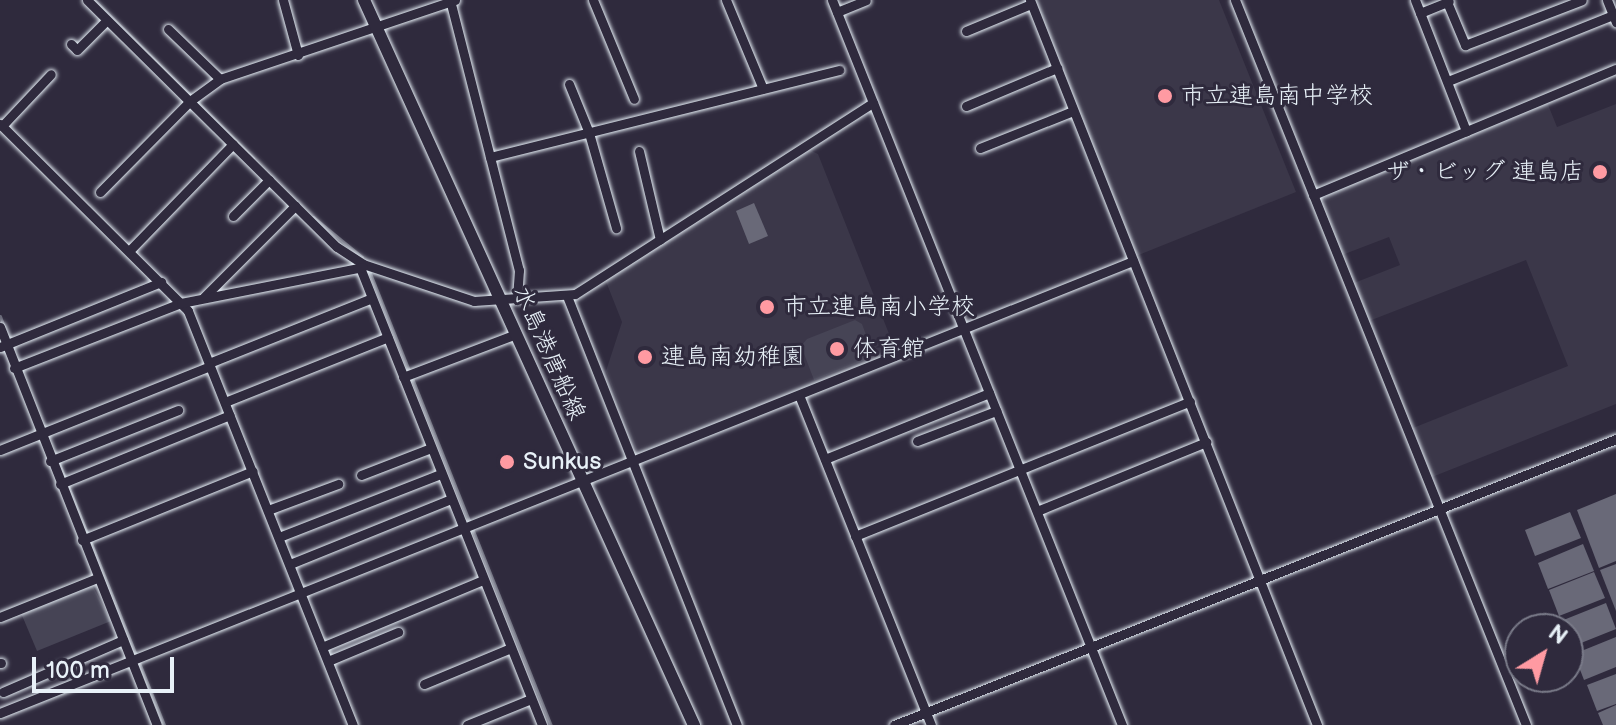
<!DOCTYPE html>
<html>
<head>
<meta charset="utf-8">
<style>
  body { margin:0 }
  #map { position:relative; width:1616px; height:725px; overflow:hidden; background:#2f2a3d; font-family:"Balsamiq Sans","Klee One",sans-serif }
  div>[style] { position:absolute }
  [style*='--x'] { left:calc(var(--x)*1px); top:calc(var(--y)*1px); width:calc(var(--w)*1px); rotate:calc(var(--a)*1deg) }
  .built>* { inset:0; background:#3b3749 }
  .green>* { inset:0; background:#464455 }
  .water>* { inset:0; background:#696978 }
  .stream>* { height:3px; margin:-1.5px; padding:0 1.5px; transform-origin:1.5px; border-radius:1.5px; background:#696978 }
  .roads { filter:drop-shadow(0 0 2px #e8f1f8) drop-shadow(0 0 2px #e8f1f8) }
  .minor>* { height:9px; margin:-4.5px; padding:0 4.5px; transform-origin:4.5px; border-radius:4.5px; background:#2f2a3d }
  .major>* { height:12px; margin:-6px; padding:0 6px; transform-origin:6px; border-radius:6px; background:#2f2a3d }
  .dots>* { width:22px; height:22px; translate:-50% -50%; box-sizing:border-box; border:4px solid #2f2a3d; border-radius:50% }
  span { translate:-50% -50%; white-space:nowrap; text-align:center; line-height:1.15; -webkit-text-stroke:6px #2f2a3d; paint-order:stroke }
  .poi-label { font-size:24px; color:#e8f1f8 }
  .left { translate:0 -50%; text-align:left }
  .right { translate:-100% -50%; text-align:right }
  .street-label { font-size:24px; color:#e8f1f8 }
  .north { position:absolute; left:1504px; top:613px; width:80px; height:80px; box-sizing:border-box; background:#2f2a3d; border:2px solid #797a88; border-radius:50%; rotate:37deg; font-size:22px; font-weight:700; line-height:32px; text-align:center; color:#e8f1f8 }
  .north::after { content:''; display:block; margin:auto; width:28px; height:36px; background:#ff9aa2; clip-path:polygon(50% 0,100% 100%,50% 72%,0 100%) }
  .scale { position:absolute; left:32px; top:657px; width:142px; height:36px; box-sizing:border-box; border:4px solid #e8f1f8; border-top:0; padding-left:10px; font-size:24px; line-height:28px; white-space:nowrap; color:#e8f1f8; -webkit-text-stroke:6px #2f2a3d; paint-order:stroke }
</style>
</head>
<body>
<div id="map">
  <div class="built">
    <div style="clip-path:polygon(1034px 0,1219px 0,1296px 192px,1136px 256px)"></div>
    <div style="clip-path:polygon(1547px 102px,1557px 127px,1616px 104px,1616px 404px,1432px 477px,1413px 428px,1568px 366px,1526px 260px,1369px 321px,1354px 283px,1400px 265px,1389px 237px,1342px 255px,1322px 205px,1327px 194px)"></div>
    <div style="clip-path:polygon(808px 149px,818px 154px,897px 354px,638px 455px,606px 371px,622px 322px,605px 279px)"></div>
  </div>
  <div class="green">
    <div style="clip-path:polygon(855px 320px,862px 324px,872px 351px,865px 354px,867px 359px,814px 380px,801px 346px,807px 339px)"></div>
    <div style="clip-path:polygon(91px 583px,111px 621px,37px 651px,21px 613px)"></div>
  </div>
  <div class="water">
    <div style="clip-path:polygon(754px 203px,768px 236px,749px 244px,736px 211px)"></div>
    <div style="clip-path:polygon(1616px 494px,1616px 561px,1599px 568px,1577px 510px)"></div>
    <div style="clip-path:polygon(1570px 512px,1581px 538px,1535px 556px,1525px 530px)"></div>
    <div style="clip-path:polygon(1583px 544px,1594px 571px,1548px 589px,1538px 563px)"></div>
    <div style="clip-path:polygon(1616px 564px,1616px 611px,1600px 570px)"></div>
    <div style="clip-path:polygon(1594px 572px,1605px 598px,1559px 616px,1549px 590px)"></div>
    <div style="clip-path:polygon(1606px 603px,1616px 629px,1571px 647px,1561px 621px)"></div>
    <div style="clip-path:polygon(1616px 637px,1616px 667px,1584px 680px,1574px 654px)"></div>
    <div style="clip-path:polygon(1616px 674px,1616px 704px,1597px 711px,1587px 685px)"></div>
    <div style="clip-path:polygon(1616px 705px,1616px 725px,1603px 725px,1598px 713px)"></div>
  </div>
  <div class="stream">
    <div style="--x:94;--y:0;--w:136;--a:44.7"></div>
    <div style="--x:196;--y:101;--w:81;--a:45"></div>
    <div style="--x:313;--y:217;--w:63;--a:39.2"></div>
    <div style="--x:370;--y:273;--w:487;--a:68.2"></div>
    <div style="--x:0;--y:316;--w:12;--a:70"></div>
    <div style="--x:58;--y:461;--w:284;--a:68.1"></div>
  </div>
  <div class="roads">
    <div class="minor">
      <div style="--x:87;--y:0;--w:351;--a:44.7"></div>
      <div style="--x:337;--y:247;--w:31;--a:33"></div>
      <div style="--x:363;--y:264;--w:117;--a:18.4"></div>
      <div style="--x:474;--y:301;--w:101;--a:-4"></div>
      <div style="--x:575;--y:294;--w:354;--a:-32.7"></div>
      <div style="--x:283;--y:0;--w:57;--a:74.7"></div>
      <div style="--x:450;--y:0;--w:279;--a:75.7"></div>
      <div style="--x:519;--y:270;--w:29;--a:94"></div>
      <div style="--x:593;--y:0;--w:107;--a:67.5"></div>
      <div style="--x:726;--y:0;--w:96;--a:67.4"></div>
      <div style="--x:832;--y:0;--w:781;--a:68.2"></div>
      <div style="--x:1030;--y:0;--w:780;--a:68.4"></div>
      <div style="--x:1235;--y:0;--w:781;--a:68.13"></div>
      <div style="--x:1415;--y:0;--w:141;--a:68.7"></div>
      <div style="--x:1607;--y:0;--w:24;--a:68"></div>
      <div style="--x:1447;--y:2;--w:47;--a:67.3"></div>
      <div style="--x:1465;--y:45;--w:125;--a:-21"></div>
      <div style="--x:837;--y:12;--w:31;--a:-22"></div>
      <div style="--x:1420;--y:13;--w:31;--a:-22"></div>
      <div style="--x:168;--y:29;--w:72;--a:43.9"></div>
      <div style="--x:220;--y:79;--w:248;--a:-18.6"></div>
      <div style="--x:966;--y:31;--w:70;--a:-22.6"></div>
      <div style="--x:71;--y:44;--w:8;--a:45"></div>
      <div style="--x:77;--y:50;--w:42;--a:-45"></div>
      <div style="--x:1448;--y:81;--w:178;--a:-21.8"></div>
      <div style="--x:569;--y:84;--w:53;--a:67.8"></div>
      <div style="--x:589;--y:133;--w:99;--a:74.1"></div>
      <div style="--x:966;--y:106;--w:99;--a:-22.7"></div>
      <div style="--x:0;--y:124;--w:265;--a:44.8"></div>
      <div style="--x:188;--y:311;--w:446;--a:68.3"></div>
      <div style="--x:2;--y:126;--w:71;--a:-46.7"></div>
      <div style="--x:980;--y:148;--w:100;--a:-21.7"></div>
      <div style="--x:639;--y:151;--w:91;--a:76.7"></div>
      <div style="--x:490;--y:157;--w:360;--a:-14"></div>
      <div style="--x:100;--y:192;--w:128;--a:-45.3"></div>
      <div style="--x:190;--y:101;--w:37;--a:-36"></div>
      <div style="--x:1313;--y:195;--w:328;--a:-22.6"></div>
      <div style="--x:233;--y:216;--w:51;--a:-45"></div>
      <div style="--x:129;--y:251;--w:149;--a:-45.8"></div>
      <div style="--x:361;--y:270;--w:490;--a:68.3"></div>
      <div style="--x:567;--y:296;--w:461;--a:68.4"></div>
      <div style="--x:204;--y:297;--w:129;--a:-45"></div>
      <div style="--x:0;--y:327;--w:428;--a:68.5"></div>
      <div style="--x:0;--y:347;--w:174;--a:-22"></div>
      <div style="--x:209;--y:363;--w:175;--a:-21.7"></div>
      <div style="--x:14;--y:368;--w:179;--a:-21.3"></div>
      <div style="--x:181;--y:303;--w:185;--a:-11.2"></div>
      <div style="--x:403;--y:377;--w:121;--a:-20.8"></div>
      <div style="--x:799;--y:395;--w:355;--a:68.2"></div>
      <div style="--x:225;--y:402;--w:175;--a:-21.7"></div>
      <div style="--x:917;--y:441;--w:85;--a:-20.8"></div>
      <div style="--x:0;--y:450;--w:226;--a:-21.8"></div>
      <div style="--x:825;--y:459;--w:177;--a:-21.9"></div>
      <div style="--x:50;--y:461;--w:138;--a:-21.7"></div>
      <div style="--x:361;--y:475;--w:75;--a:-21.1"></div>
      <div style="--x:60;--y:484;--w:183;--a:-22.1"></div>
      <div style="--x:268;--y:510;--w:75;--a:-20.4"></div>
      <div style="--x:1037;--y:511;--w:183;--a:-22.2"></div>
      <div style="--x:855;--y:536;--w:361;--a:-21.9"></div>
      <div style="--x:279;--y:537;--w:174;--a:-21.3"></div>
      <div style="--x:82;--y:540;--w:184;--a:-22"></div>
      <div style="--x:290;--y:564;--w:174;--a:-22"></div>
      <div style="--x:0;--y:617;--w:105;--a:-21.9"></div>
      <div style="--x:322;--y:647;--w:174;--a:-22.6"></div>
      <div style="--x:328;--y:661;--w:76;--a:-22.5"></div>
      <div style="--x:0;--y:663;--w:1;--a:0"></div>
      <div style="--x:424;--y:684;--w:94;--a:-22.5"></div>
      <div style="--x:3;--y:692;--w:131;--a:-23.4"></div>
      <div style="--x:0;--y:713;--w:1220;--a:-21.75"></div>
      <div style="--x:467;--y:725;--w:69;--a:-22.1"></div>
      <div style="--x:894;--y:725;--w:777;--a:-21.61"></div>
    </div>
    <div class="major">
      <div style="--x:364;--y:0;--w:797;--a:65.53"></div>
    </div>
  </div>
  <div class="dots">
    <div style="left:1165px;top:96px;background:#ff9aa2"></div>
    <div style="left:1600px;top:172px;background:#ff9aa2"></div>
    <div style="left:767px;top:307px;background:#ff9aa2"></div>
    <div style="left:837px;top:349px;background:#ff9aa2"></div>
    <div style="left:645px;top:357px;background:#ff9aa2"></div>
    <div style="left:507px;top:462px;background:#ff9aa2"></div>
  </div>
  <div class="poi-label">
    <span class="left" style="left:1181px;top:96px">市立連島南中学校</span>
    <span class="right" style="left:1584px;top:172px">ザ・ビッグ 連島店</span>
    <span class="left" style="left:783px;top:307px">市立連島南小学校</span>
    <span class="left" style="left:853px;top:349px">体育館</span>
    <span class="left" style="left:661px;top:357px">連島南幼稚園</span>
    <span class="left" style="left:523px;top:462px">Sunkus</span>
  </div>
  <div class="street-label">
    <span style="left:549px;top:353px;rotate:66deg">水島港唐船線</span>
  </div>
  <div class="north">N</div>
  <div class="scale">100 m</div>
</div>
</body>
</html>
